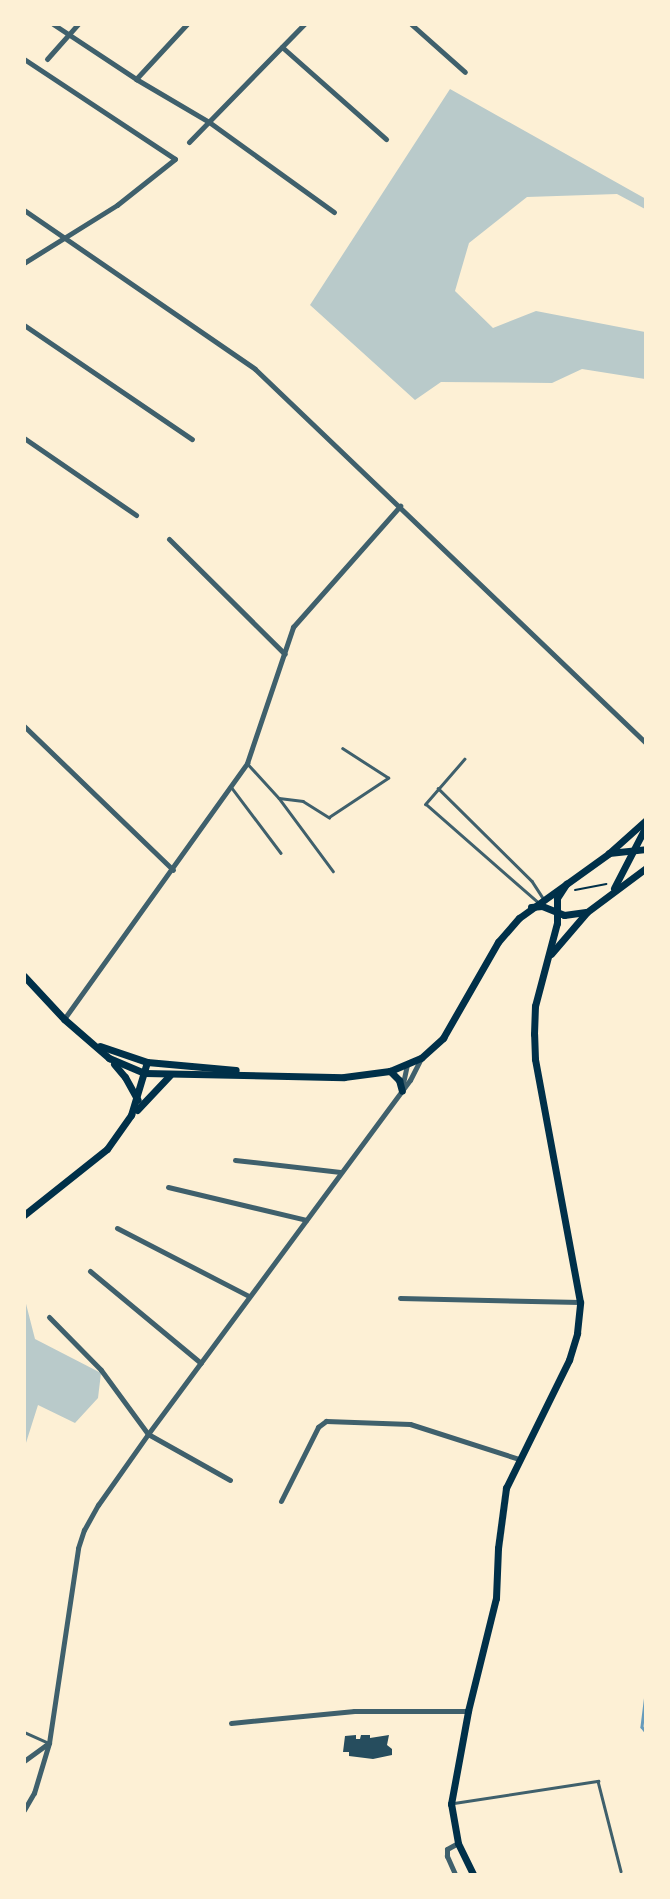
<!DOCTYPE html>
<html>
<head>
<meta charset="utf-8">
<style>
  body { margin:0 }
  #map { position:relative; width:670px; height:1899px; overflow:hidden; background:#fdf0d5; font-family:"Space Grotesk",sans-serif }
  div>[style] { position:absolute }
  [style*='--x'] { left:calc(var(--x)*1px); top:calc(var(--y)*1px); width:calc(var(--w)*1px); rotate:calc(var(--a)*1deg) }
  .green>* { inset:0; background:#b9caca }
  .stream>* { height:2.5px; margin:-1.25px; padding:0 1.25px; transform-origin:1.25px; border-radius:1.25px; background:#669bbc }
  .building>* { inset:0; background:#264d5e }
  .path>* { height:2px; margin:-1px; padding:0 1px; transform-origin:1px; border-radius:1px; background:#003049 }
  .service>* { height:2.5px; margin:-1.25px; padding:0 1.25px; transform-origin:1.25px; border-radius:1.25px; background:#3f606c }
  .minor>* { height:5px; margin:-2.5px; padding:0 2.5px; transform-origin:2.5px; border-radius:2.5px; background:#3f606c }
  .secondary>* { height:7px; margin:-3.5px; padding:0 3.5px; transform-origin:3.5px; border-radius:3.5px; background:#003049 }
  span { translate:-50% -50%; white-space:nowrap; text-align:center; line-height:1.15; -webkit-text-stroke:5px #fdf0d5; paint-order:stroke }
  .frame { position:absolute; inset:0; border:26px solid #fdf0d5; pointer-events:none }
</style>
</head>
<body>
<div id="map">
  <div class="green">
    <div style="clip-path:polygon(450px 89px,646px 199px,645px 209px,617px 194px,527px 197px,469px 243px,455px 291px,493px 328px,536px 311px,645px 332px,645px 379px,582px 369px,552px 383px,441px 382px,415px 400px,310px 305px)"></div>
    <div style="clip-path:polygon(24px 1296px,35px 1339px,101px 1373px,98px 1398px,75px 1423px,38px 1405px,25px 1446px)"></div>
  </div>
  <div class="stream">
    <div style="--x:646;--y:1694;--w:33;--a:97"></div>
    <div style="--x:642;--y:1727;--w:6;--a:51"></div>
  </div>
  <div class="building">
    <div style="clip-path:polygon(356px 1735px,356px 1739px,360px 1739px,361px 1735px,370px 1735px,370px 1738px,389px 1735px,387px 1745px,392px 1749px,392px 1755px,373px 1759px,349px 1756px,349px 1752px,343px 1752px,345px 1736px)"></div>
  </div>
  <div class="path">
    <div style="--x:575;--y:890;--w:32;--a:-11"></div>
  </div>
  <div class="service">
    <div style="--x:465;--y:759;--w:60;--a:130.9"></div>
    <div style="--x:426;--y:804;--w:149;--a:41.2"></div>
    <div style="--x:247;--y:763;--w:47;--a:47.6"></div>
    <div style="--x:279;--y:798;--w:91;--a:53.5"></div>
    <div style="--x:232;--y:788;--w:81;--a:53"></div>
    <div style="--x:438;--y:788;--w:132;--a:44.7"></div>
    <div style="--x:532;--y:881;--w:20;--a:57"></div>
    <div style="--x:279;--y:798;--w:24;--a:7"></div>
    <div style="--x:303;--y:801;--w:31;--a:32"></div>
    <div style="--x:329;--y:817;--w:71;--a:-33.5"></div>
    <div style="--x:388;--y:778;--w:54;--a:-147.2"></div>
    <div style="--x:24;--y:1732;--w:27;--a:24"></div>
    <div style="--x:454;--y:1803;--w:146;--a:-8.7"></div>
    <div style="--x:598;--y:1781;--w:93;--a:75.7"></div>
  </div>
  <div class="minor">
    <div style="--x:53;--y:24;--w:100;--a:33.5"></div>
    <div style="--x:136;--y:79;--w:85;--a:30.5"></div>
    <div style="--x:209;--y:122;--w:154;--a:35.8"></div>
    <div style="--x:411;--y:24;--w:72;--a:41.6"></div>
    <div style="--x:282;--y:47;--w:139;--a:41.5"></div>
    <div style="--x:24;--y:59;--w:181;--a:33.5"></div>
    <div style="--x:175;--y:159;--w:74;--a:141.6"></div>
    <div style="--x:117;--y:205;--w:110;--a:148.1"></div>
    <div style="--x:47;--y:59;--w:47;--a:-48.5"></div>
    <div style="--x:136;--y:79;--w:75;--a:-47.2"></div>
    <div style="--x:189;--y:142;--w:165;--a:-45.7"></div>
    <div style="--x:24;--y:210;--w:280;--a:34.5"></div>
    <div style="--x:255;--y:369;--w:541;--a:43.73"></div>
    <div style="--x:24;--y:325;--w:203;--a:34.2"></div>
    <div style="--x:24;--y:438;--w:136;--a:34.5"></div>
    <div style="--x:169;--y:539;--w:163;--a:44.8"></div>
    <div style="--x:24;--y:726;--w:207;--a:44"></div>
    <div style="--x:64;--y:1019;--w:315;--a:-54.4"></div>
    <div style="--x:247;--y:763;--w:144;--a:-71.3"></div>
    <div style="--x:293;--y:627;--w:162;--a:-48.5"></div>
    <div style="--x:402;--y:1088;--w:24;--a:-78"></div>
    <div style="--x:235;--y:1160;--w:106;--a:6.5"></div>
    <div style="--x:168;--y:1187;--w:142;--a:13.4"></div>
    <div style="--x:117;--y:1228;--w:148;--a:27.3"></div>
    <div style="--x:90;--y:1271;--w:144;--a:39.7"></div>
    <div style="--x:400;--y:1298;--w:180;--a:1.3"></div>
    <div style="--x:49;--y:1317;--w:74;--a:45.5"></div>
    <div style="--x:101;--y:1370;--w:79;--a:53.7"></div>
    <div style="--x:148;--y:1434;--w:94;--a:29.3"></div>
    <div style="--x:281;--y:1501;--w:83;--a:-63.4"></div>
    <div style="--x:318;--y:1427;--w:10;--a:-37"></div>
    <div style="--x:326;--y:1421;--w:84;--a:2"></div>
    <div style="--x:410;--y:1424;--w:114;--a:17.8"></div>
    <div style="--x:231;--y:1723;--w:124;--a:-5.6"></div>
    <div style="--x:354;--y:1711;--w:114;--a:0"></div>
    <div style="--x:24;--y:1761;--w:31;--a:-36"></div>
    <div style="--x:24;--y:1810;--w:20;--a:-60"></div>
    <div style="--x:34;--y:1793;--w:52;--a:-73.3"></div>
    <div style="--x:49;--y:1743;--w:197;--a:-81.5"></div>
    <div style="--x:78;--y:1548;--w:19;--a:-72"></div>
    <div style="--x:84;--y:1530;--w:29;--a:-61"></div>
    <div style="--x:98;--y:1505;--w:87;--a:-54.8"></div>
    <div style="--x:148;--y:1434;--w:440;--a:-53.5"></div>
    <div style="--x:410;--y:1080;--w:25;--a:-63"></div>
    <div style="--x:455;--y:1874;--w:20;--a:-114"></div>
    <div style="--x:447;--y:1856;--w:7;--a:-90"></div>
    <div style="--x:447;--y:1849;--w:13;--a:-29"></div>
  </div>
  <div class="secondary">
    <div style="--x:609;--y:853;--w:37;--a:-6"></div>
    <div style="--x:614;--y:888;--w:70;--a:-62.7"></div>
    <div style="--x:531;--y:907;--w:11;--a:-5"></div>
    <div style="--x:542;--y:906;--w:24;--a:22"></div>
    <div style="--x:564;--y:915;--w:22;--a:-8"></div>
    <div style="--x:551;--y:954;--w:55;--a:-49.4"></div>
    <div style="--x:587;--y:912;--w:74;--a:-36.7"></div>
    <div style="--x:24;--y:976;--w:59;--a:47.1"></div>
    <div style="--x:64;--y:1019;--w:60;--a:40.9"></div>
    <div style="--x:109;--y:1058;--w:39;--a:23"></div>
    <div style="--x:145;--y:1073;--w:199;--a:1.2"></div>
    <div style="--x:344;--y:1077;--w:46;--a:-7.4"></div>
    <div style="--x:390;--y:1071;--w:34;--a:-23"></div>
    <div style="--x:421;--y:1058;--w:30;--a:-42"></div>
    <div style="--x:443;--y:1038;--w:111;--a:-60.2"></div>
    <div style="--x:498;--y:942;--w:32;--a:-49"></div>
    <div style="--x:519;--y:918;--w:110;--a:-35.7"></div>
    <div style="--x:608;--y:854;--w:51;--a:-41.8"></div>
    <div style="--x:100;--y:1046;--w:50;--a:18.8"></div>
    <div style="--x:147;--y:1062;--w:89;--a:5.1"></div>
    <div style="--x:114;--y:1064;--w:17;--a:50"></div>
    <div style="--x:125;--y:1077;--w:26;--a:61"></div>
    <div style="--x:390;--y:1071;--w:13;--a:45"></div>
    <div style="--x:399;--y:1080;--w:11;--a:75"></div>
    <div style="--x:137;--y:1110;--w:48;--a:-46.7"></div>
    <div style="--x:24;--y:1215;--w:106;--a:-38.5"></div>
    <div style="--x:107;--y:1149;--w:42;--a:-54.8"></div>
    <div style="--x:131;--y:1115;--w:55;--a:-73.2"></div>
    <div style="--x:473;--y:1874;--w:34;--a:-116"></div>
    <div style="--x:458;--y:1843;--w:40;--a:-100"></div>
    <div style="--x:451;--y:1804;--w:95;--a:-79.6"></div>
    <div style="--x:468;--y:1711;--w:116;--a:-76.1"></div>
    <div style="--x:496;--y:1598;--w:50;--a:-87.7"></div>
    <div style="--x:498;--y:1548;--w:61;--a:-82.4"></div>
    <div style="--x:506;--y:1488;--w:143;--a:-63.8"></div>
    <div style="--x:569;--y:1360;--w:28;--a:-73"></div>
    <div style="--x:577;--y:1333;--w:31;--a:-84"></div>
    <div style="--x:580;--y:1302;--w:247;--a:-100.5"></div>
    <div style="--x:535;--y:1059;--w:25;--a:-92"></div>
    <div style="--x:534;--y:1034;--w:28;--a:-88"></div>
    <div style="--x:535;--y:1006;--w:86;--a:-75.2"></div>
    <div style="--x:557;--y:923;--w:25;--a:-90"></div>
    <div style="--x:557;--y:898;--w:17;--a:-57"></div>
  </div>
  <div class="frame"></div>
</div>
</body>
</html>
